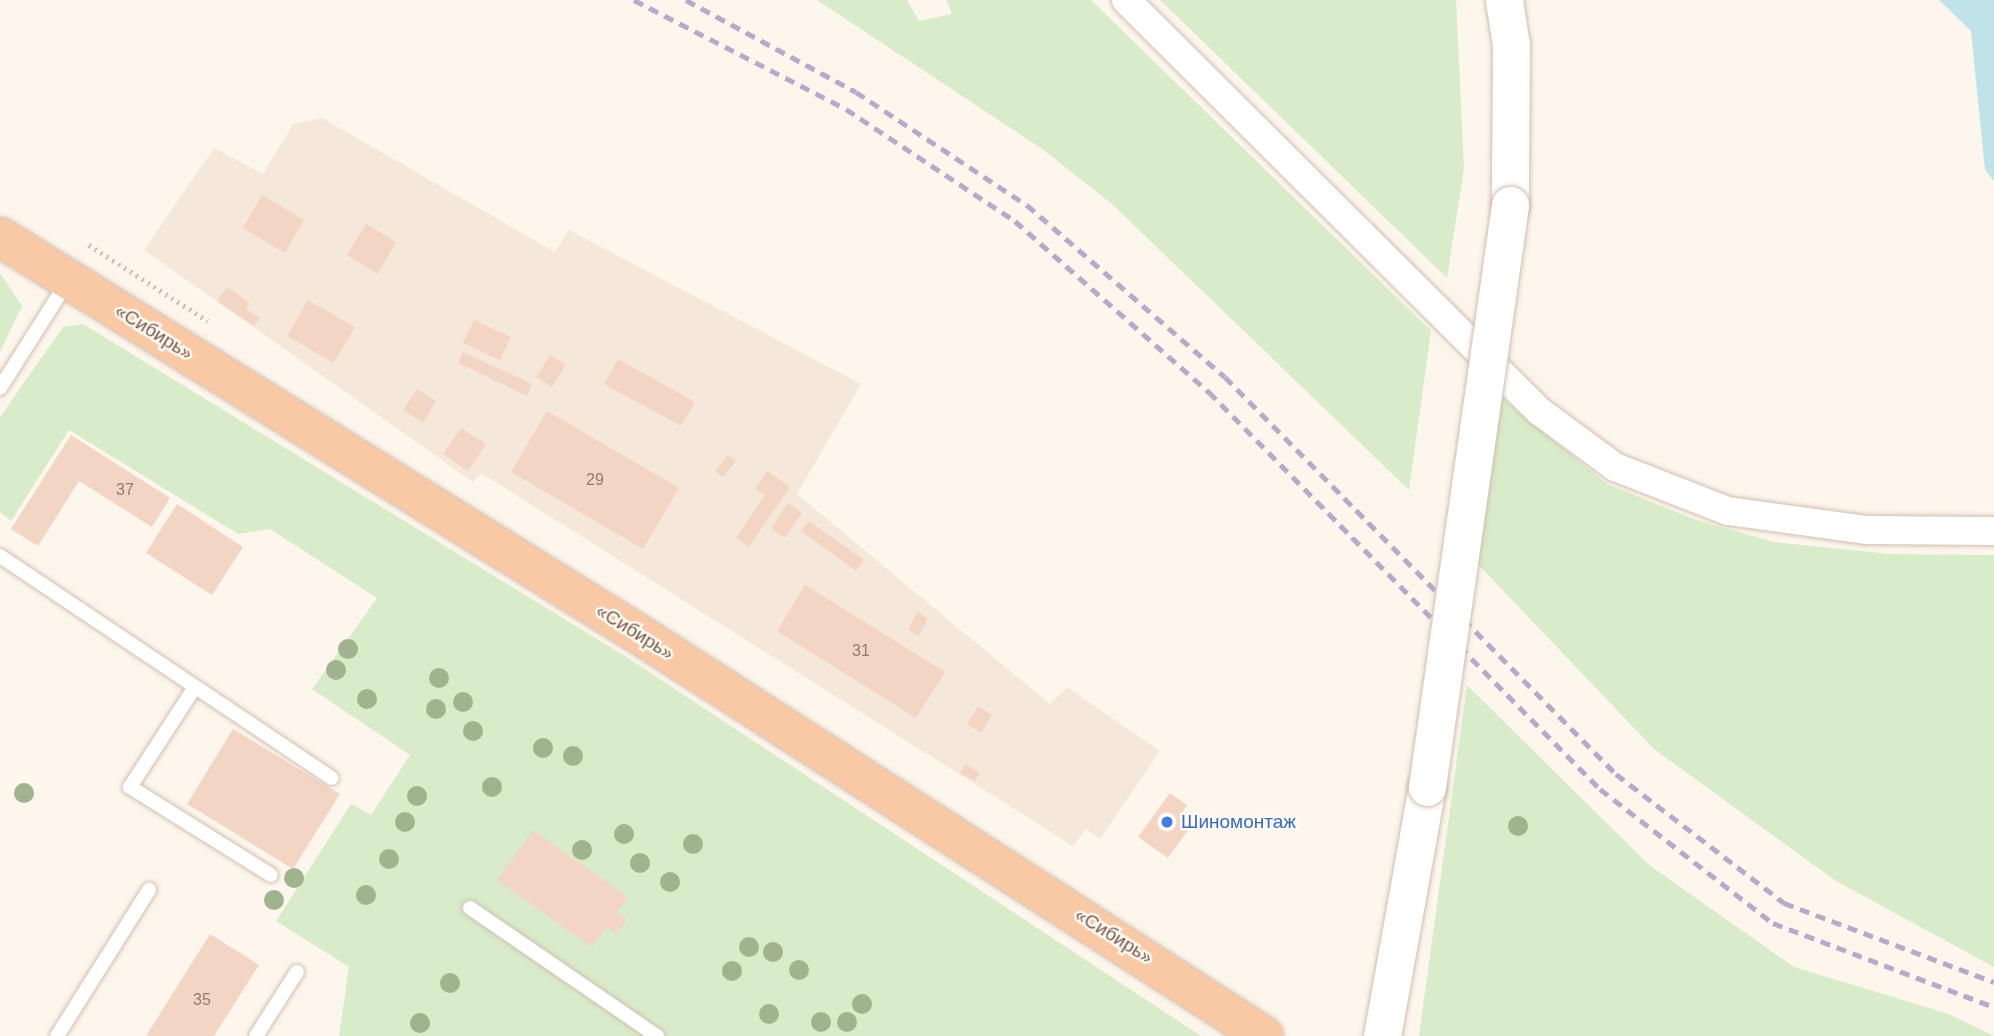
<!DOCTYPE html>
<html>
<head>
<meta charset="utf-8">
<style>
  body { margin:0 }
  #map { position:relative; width:1994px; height:1036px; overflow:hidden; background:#fdf6ec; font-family:Arial,sans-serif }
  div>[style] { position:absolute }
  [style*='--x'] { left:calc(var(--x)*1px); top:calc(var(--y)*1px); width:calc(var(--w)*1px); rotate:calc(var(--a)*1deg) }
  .residential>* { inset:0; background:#f5e8da }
  .green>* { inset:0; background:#d8ecc9 }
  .water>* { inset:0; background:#bfe3e8 }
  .building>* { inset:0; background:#f3d5c3 }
  .path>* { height:4.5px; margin-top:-2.25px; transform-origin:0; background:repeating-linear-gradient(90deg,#d9b8a5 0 2px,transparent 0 7px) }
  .roads { filter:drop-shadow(0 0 2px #d1beb0) drop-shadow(0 0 2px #d1beb0) }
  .service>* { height:14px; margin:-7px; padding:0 7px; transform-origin:7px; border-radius:7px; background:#fff }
  .minor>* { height:28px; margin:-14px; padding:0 14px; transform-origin:14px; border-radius:14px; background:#fff }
  .tertiary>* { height:37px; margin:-18.5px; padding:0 18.5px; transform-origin:18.5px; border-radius:18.5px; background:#fff }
  .trunk>* { height:38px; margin:-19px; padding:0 19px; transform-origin:19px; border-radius:19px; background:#f9c8a4 }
  .rail>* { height:5px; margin-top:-2.5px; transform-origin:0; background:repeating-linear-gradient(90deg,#b9a8c9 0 10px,transparent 0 17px) }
  .bridges { filter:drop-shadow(0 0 2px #d1beb0) drop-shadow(0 0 2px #d1beb0) }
  .tertiary-bridge>* { height:37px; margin:-18.5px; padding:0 18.5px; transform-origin:18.5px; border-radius:18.5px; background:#fff }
  .trees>* { width:20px; height:20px; margin:-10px; border-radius:50%; background:#a0b28e }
  .dots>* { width:19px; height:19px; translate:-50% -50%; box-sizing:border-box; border:4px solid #fffaf3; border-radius:50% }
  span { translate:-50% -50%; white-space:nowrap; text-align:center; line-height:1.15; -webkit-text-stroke:5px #fffaf3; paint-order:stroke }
  .number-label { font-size:16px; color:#987a6a }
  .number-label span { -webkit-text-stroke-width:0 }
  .street-label { font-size:19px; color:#7a5c4d }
  .shop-label { font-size:19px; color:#366cbe }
  .left { translate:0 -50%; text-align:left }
</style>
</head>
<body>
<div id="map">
  <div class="residential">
    <div style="clip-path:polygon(322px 118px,555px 252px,569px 230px,861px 384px,797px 494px,1050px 704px,1067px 687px,1160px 751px,1100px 839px,1086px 829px,1073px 846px,481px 473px,473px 482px,144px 250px,214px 148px,263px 174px,293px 124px)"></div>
  </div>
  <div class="green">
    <div style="clip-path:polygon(817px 0,907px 0,919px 21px,952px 14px,946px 0,1091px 0,1431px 331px,1409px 490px,1113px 205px,1045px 151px)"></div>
    <div style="clip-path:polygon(1160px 0,1456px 0,1464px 168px,1447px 278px)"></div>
    <div style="clip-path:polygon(0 273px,22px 306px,0 352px)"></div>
    <div style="clip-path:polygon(83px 324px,628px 658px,1201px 1036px,339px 1036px,349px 967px,276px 921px,351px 804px,371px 815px,410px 755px,312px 689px,377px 598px,270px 529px,238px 534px,69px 430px,11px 521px,0 512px,0 417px,63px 327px)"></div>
    <div style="clip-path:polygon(1497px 394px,1607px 484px,1693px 519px,1774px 542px,1890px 554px,1994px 555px,1994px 967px,1836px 881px,1654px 749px,1473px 559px)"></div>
    <div style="clip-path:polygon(1467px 685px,1649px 865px,1794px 967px,1949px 1014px,1994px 1036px,1419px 1036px)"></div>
  </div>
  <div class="water">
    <div style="clip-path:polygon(1939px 0,1994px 0,1994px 181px,1985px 170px,1971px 31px)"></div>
  </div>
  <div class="building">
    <div style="clip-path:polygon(262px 195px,304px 220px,285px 253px,243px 228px)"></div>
    <div style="clip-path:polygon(366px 224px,396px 242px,378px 274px,347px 255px)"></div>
    <div style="clip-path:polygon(227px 287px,250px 303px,246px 309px,260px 318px,254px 326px,217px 301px)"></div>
    <div style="clip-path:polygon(308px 300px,355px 327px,334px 363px,287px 336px)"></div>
    <div style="clip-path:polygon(474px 320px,511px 337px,500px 360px,463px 343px)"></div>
    <div style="clip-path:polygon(463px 352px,532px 384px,527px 396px,458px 363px)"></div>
    <div style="clip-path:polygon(550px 355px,566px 365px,552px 387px,536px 377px)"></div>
    <div style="clip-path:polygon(618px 359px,695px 402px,681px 426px,604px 384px)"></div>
    <div style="clip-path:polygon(417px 389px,436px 401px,423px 423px,403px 410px)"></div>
    <div style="clip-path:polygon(547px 411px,679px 488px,643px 549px,511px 472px)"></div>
    <div style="clip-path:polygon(461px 428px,486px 444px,468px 471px,443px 454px)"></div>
    <div style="clip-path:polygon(71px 435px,170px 498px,152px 527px,79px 481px,38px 546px,11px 529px)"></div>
    <div style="clip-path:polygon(728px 455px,736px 461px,723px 477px,715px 471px)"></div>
    <div style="clip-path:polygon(767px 471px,790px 487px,749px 547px,736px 538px,765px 495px,755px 489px)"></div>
    <div style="clip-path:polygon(788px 503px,802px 513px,785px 538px,771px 528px)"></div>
    <div style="clip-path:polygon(177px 504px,243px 547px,212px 595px,146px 553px)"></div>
    <div style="clip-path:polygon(809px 521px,864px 560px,856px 571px,801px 531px)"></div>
    <div style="clip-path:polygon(805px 585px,945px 672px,916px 718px,777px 631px)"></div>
    <div style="clip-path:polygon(917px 612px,928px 618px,919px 636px,908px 630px)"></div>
    <div style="clip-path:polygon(978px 706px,992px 715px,981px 733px,967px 724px)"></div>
    <div style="clip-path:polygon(233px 729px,340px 794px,293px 869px,187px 804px)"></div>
    <div style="clip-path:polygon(965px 764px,980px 773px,975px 781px,960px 773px)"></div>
    <div style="clip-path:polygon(1170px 793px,1187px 805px,1179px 817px,1191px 826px,1168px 858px,1138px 837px)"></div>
    <div style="clip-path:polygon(533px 830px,628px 897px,617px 912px,627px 919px,616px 934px,606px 927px,592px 947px,497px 880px)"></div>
    <div style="clip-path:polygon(210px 934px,259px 965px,214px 1036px,146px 1036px)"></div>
  </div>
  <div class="path">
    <div style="--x:89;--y:245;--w:141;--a:32.6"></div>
  </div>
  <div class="roads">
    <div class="service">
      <div style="--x:0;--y:388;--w:127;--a:-57.6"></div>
      <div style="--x:0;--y:556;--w:399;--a:33.8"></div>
      <div style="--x:193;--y:690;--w:116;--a:123"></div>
      <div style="--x:130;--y:787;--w:166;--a:32"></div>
      <div style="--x:470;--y:908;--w:227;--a:34.4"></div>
      <div style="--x:57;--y:1036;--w:173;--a:-57.8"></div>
      <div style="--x:256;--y:1036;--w:76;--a:-57.4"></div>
    </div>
    <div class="minor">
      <div style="--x:1126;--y:0;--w:583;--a:44.86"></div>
      <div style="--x:1539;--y:411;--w:94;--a:36.4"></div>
      <div style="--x:1615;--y:467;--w:121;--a:21.3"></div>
      <div style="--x:1728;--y:511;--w:139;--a:7.8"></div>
      <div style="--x:1866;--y:530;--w:128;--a:0.4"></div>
    </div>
    <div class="tertiary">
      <div style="--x:1504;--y:0;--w:46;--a:81.2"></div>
      <div style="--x:1511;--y:45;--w:160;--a:90.4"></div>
      <div style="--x:1382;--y:1036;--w:253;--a:-79.8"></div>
    </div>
    <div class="trunk">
      <div style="--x:0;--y:237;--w:763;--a:31.88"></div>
      <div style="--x:648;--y:640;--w:732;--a:32.74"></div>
    </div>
  </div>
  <div class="rail">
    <div style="--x:634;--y:0;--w:238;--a:27.2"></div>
    <div style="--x:846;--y:109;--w:203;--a:33.5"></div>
    <div style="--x:1015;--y:221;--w:259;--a:41.4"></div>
    <div style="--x:1209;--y:392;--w:557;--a:45.44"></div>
    <div style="--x:1600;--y:789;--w:219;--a:37.8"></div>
    <div style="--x:1773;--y:923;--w:236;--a:20.8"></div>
    <div style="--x:686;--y:0;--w:193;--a:28.4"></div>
    <div style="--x:856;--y:92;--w:205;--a:33.5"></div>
    <div style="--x:1027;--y:205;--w:262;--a:41"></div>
    <div style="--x:1225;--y:377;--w:557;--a:45.44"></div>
    <div style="--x:1616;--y:774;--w:212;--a:37.5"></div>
    <div style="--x:1784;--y:903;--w:224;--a:20.6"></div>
  </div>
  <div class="bridges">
    <div class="tertiary-bridge">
      <div style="--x:1427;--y:787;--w:588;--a:-81.88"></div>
    </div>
  </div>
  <div class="trees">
    <div style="left:348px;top:649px"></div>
    <div style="left:336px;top:670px"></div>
    <div style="left:439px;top:678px"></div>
    <div style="left:367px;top:699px"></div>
    <div style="left:463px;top:702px"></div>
    <div style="left:436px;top:709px"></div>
    <div style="left:473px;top:731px"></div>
    <div style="left:543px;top:748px"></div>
    <div style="left:573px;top:756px"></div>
    <div style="left:492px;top:787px"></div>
    <div style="left:24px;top:793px"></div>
    <div style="left:417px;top:796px"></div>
    <div style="left:405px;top:822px"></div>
    <div style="left:1518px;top:826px"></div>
    <div style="left:624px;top:834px"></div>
    <div style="left:693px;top:844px"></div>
    <div style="left:582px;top:850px"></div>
    <div style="left:389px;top:859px"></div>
    <div style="left:640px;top:863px"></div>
    <div style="left:294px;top:878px"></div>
    <div style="left:670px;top:882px"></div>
    <div style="left:366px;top:895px"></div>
    <div style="left:274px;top:900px"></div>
    <div style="left:749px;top:947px"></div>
    <div style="left:773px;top:952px"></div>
    <div style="left:799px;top:970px"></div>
    <div style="left:732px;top:971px"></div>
    <div style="left:450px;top:983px"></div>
    <div style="left:862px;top:1004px"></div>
    <div style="left:769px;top:1014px"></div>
    <div style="left:821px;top:1022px"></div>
    <div style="left:847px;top:1022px"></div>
    <div style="left:420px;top:1023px"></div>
  </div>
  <div class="dots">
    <div style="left:1167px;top:822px;background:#3f7fe0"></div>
  </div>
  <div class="number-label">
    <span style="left:595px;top:480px">29</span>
    <span style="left:125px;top:490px">37</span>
    <span style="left:861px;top:651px">31</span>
    <span style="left:202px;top:1000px">35</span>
  </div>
  <div class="street-label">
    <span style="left:154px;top:332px;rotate:32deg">«Сибирь»</span>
    <span style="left:635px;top:632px;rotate:32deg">«Сибирь»</span>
    <span style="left:1114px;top:936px;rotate:32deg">«Сибирь»</span>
  </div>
  <div class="shop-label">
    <span class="left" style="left:1181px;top:822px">Шиномонтаж</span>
  </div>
</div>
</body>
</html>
